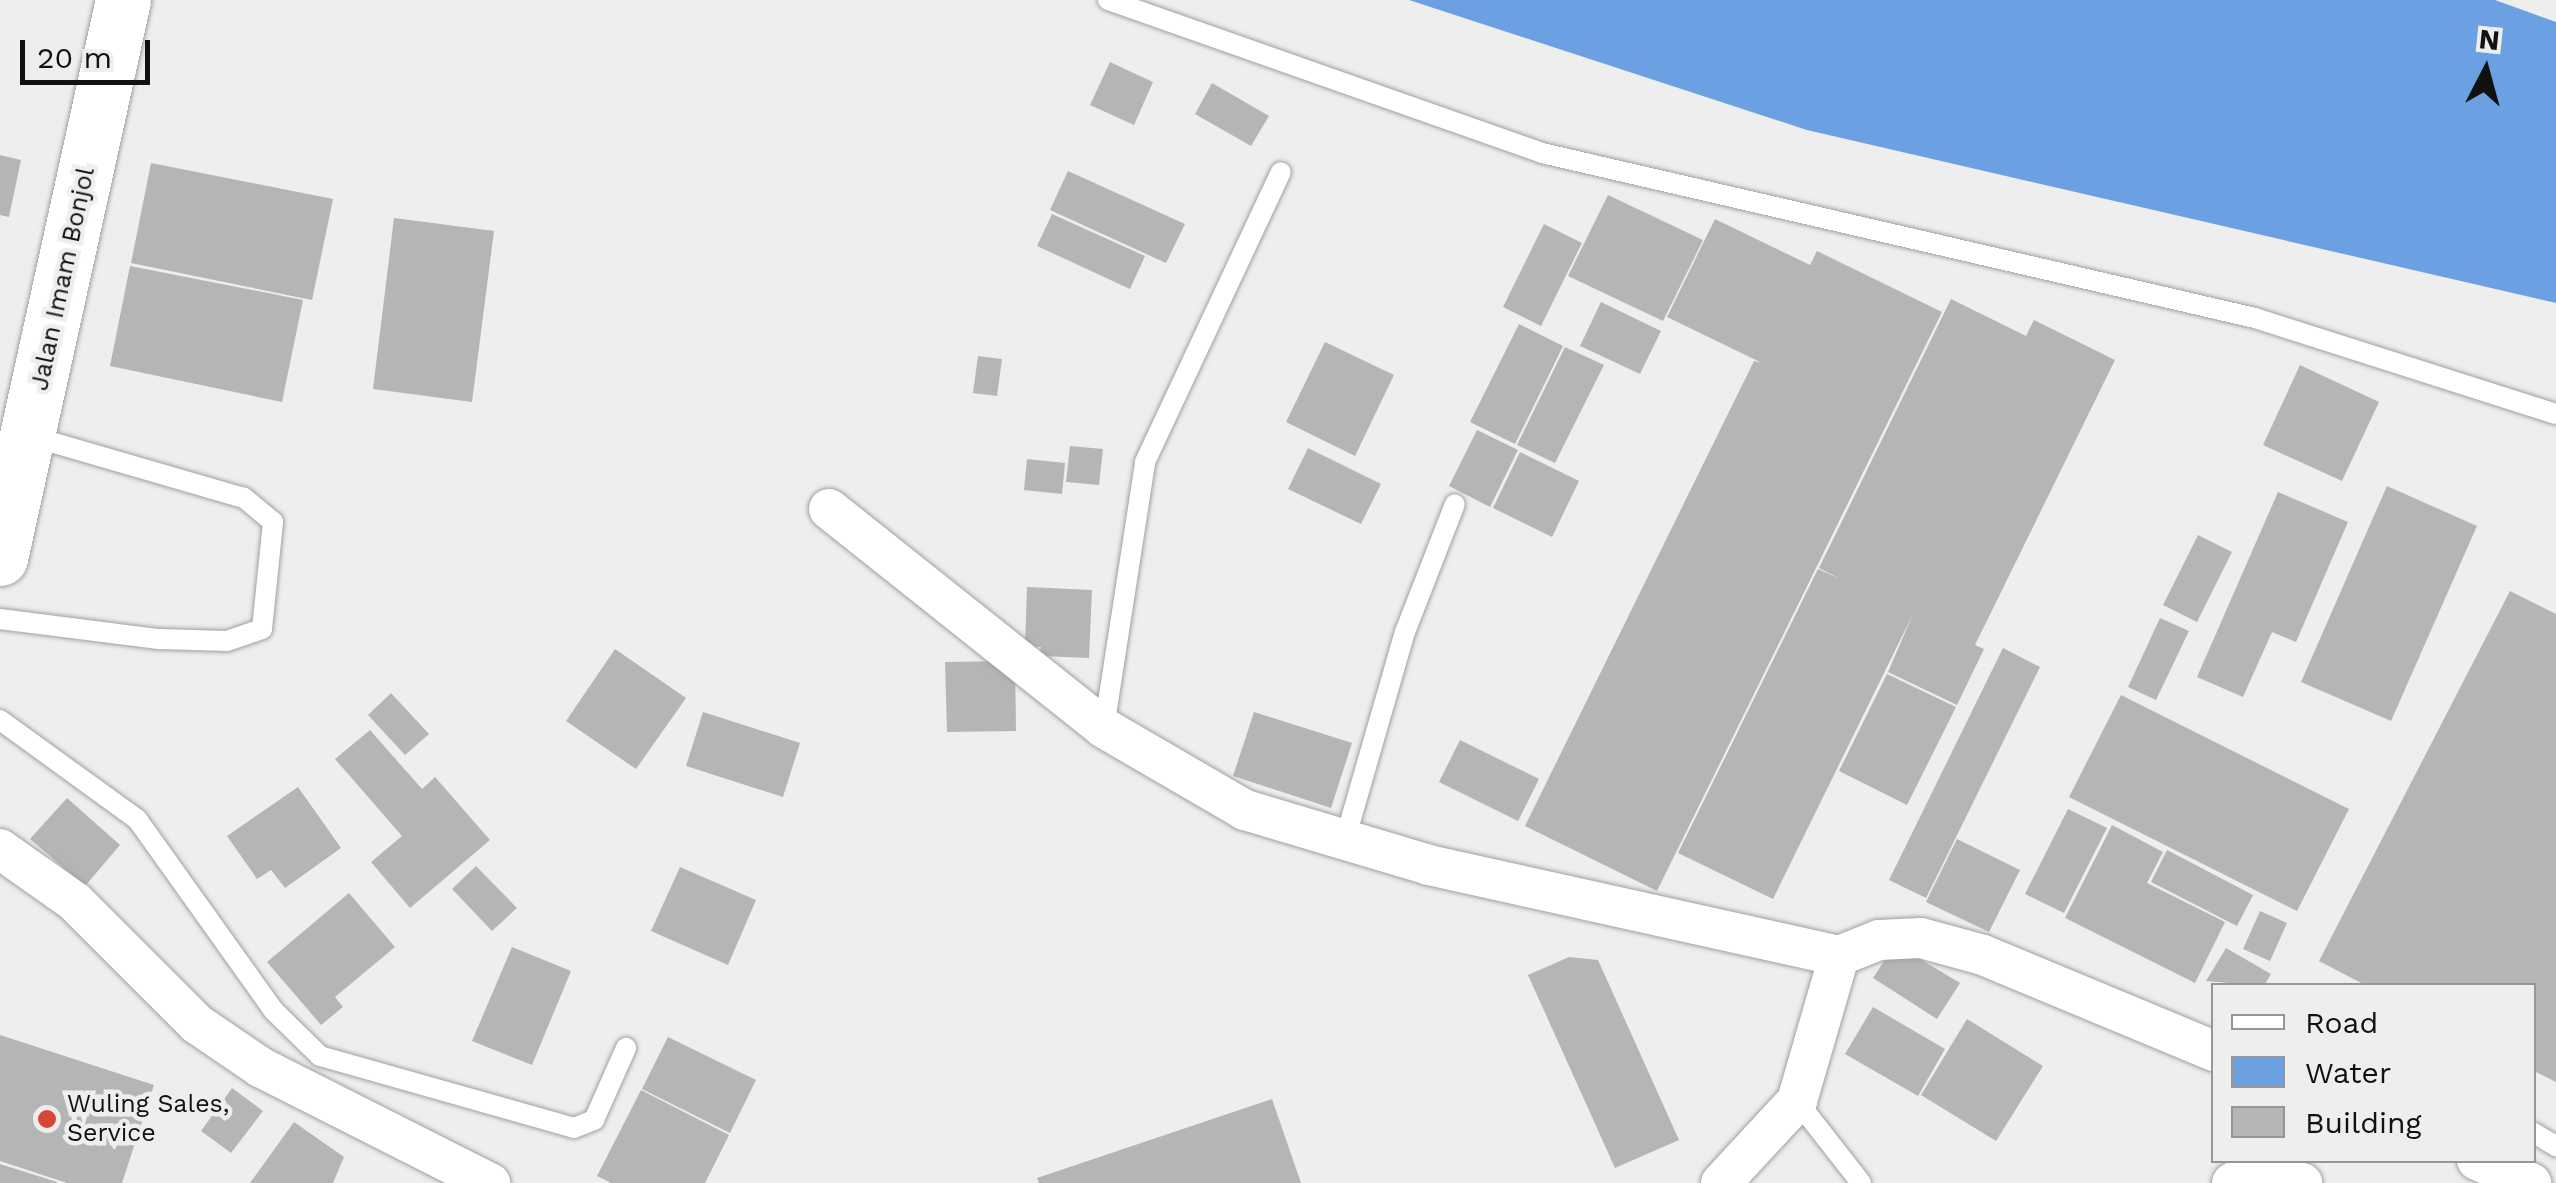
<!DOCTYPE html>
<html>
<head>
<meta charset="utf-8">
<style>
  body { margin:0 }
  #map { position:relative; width:2556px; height:1183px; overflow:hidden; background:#eeeeef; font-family:"Work Sans",sans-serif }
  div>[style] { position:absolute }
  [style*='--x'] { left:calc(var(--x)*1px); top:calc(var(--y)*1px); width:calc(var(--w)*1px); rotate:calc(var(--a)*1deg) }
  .water>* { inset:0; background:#6ba1e2 }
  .building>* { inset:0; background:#b5b5b6 }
  .roads { filter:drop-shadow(0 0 2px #a0a0a1) drop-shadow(0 0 2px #a0a0a1) }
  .service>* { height:20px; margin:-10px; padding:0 10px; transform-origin:10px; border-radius:10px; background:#fff }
  .minor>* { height:40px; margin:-20px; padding:0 20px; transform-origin:20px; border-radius:20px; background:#fff }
  .primary>* { height:55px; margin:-27.5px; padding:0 27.5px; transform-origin:27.5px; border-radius:27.5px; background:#fff }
  .dots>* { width:28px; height:28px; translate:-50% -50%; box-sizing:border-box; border:5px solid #eeeeef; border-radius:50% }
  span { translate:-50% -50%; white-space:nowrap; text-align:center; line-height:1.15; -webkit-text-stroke:9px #eeeeef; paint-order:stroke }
  .street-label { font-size:25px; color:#111 }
  .poi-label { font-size:25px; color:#111 }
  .left { translate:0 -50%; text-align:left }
  .legend { position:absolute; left:2211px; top:983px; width:325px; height:180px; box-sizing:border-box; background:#eeeeef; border:2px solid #969696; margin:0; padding:12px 18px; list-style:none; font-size:30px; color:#111 }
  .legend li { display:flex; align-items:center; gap:20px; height:50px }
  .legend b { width:50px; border:2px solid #969696 }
  .north { position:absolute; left:2436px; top:20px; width:100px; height:100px; -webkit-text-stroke:8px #eeeeef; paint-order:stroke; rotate:6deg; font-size:28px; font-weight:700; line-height:40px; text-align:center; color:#111 }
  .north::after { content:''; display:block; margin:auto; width:35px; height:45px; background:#111; clip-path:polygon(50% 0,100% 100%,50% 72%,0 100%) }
  .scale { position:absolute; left:20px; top:40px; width:130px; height:45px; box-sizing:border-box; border:5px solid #111; border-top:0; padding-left:12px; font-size:30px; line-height:35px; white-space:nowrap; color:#111; -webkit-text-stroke:8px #eeeeef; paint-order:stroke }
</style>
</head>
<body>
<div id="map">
  <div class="water">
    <div style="clip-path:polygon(1409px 0,2495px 0,2556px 22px,2556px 303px,1807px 130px)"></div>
  </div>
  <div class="building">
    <div style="clip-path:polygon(1110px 62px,1153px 82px,1134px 125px,1090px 105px)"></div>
    <div style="clip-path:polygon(1212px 83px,1269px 116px,1251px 146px,1195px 114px)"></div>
    <div style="clip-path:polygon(0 155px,21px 160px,9px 217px,0 215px)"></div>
    <div style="clip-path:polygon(151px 163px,333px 199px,312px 300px,131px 263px)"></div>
    <div style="clip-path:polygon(1068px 171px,1185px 224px,1166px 263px,1050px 210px)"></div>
    <div style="clip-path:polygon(1608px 195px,1703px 240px,1663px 321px,1568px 276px)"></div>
    <div style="clip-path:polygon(1052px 214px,1145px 256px,1130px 289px,1037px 246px)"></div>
    <div style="clip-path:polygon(394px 218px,494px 231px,472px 402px,373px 389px)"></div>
    <div style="clip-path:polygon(1715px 219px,1810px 265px,1817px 251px,1942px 312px,1657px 891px,1525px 826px,1754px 361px,1762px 363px,1667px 317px)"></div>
    <div style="clip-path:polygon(1544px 224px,1582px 243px,1541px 326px,1503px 307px)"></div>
    <div style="clip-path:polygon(130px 266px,303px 300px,282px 402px,110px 366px)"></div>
    <div style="clip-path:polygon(1951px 299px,2026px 336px,2034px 320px,2115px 360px,1975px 645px,1984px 649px,1957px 705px,1888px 672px,1913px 614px,1773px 899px,1678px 853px,1818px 569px,1840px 579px,1819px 568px)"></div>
    <div style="clip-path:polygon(1601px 302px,1661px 331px,1640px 374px,1580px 346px)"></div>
    <div style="clip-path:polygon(1519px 324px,1563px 346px,1515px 444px,1470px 422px)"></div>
    <div style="clip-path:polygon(1325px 342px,1394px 375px,1355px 456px,1286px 422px)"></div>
    <div style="clip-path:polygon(1565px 347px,1604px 365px,1555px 463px,1517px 445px)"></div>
    <div style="clip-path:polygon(978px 356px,1002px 359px,997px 396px,973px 393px)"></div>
    <div style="clip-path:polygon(2300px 365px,2379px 402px,2342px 481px,2263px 445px)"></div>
    <div style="clip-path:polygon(1477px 430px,1518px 450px,1490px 507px,1449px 486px)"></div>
    <div style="clip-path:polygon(1070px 446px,1103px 449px,1099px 485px,1066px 482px)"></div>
    <div style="clip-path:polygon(1308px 448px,1381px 484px,1361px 524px,1288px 489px)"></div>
    <div style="clip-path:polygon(1520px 452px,1579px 481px,1552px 537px,1493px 508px)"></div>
    <div style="clip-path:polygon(1027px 459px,1065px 463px,1062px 494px,1024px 490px)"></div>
    <div style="clip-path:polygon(2387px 486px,2477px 526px,2391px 721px,2301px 682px)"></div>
    <div style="clip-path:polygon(2278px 492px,2348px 522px,2296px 642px,2272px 632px,2243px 697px,2197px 677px)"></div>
    <div style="clip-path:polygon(2198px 535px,2232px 552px,2197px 622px,2163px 605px)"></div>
    <div style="clip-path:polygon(1027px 587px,1092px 590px,1089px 658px,1040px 656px,1041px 647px,1025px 646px)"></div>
    <div style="clip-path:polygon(2510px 591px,2556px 614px,2556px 1082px,2534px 1071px,2534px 986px,2367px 986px,2319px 961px)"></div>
    <div style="clip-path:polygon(2160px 618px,2189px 631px,2156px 700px,2128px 687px)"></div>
    <div style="clip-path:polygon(2003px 648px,2040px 667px,1926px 898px,1889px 880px)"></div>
    <div style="clip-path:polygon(615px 649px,686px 698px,636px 769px,566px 721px)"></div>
    <div style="clip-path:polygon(1015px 661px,1016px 731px,947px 732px,945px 662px)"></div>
    <div style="clip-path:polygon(1887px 674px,1956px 707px,1907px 805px,1839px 771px)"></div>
    <div style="clip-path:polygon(391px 693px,429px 734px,405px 755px,368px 715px)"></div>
    <div style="clip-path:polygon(2121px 695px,2349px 809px,2297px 911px,2069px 797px)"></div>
    <div style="clip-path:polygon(703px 712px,800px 743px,783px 797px,686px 766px)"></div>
    <div style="clip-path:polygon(1254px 712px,1352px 743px,1331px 808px,1233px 776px)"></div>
    <div style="clip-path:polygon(370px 730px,422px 789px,435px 777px,490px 840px,410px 908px,371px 862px,402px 836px,335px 759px)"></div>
    <div style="clip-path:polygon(1460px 740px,1539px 779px,1518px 821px,1439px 782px)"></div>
    <div style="clip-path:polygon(298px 787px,341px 848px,285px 888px,271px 870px,257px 879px,227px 836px)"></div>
    <div style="clip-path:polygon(67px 798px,120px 845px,85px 886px,30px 839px)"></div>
    <div style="clip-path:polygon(2068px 809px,2107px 828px,2064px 913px,2025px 894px)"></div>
    <div style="clip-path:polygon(2112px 825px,2163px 852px,2147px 883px,2225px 922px,2195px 983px,2065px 918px)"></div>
    <div style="clip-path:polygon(1957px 839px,2020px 870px,1989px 932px,1926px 902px)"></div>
    <div style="clip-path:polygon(2167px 850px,2253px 895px,2237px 926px,2151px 882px)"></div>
    <div style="clip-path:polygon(476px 866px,517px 908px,492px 931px,452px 889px)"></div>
    <div style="clip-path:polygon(680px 867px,756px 900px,728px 965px,651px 931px)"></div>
    <div style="clip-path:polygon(349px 893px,395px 947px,335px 997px,343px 1007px,321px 1025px,267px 962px)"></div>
    <div style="clip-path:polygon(2260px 911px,2287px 923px,2270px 961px,2243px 949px)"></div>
    <div style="clip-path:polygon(1895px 944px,1960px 983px,1937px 1019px,1873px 978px)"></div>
    <div style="clip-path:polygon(512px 947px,571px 971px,532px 1065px,472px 1041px)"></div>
    <div style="clip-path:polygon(2226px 948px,2271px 974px,2264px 986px,2206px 981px)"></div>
    <div style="clip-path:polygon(1569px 957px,1598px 960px,1679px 1140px,1615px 1168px,1528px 975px)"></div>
    <div style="clip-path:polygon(1873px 1007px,1945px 1049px,1918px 1096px,1845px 1054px)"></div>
    <div style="clip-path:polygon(1967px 1019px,2043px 1066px,1996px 1141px,1921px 1095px)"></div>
    <div style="clip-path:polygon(0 1035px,154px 1085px,122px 1183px,67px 1183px,0 1161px)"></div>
    <div style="clip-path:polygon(668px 1037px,756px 1080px,730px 1133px,642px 1089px)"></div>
    <div style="clip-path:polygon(232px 1088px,263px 1111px,231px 1153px,201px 1131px)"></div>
    <div style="clip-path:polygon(641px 1090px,729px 1135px,705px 1183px,611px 1183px,597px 1176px)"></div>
    <div style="clip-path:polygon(1272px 1099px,1301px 1183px,1039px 1183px,1037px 1178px)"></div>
    <div style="clip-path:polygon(294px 1122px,344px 1157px,333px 1183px,250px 1183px)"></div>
    <div style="clip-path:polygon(0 1164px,57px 1182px,56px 1183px,0 1183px)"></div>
  </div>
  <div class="roads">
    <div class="service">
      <div style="--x:1108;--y:0;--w:460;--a:19.4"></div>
      <div style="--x:1542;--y:153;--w:732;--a:13.03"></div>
      <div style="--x:2255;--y:318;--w:316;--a:17.7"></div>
      <div style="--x:0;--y:619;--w:160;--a:7.2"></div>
      <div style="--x:159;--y:639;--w:68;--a:1.7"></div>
      <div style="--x:227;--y:641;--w:37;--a:-19"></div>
      <div style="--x:262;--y:629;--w:108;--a:-84.1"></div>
      <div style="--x:273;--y:522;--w:38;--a:-140"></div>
      <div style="--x:244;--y:498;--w:222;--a:-163.8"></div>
      <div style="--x:0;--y:720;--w:169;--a:35.9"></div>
      <div style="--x:137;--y:819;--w:234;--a:54.5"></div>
      <div style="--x:273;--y:1010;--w:66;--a:44.4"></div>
      <div style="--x:320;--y:1056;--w:264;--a:15.8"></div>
      <div style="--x:574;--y:1128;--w:22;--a:-22"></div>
      <div style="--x:594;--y:1120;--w:79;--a:-66"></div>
      <div style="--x:1104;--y:728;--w:269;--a:-81.2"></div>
      <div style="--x:1145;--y:462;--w:320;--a:-64.9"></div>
      <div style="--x:1344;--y:843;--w:220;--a:-73.9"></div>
      <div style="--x:1405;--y:632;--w:137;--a:-68.7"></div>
      <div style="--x:1797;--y:1101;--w:104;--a:52"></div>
      <div style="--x:2534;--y:1133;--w:26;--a:31"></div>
    </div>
    <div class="minor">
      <div style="--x:829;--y:509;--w:352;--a:38.5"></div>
      <div style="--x:1104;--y:728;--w:163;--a:30.2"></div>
      <div style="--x:1245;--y:810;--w:192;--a:16.6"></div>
      <div style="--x:1429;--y:865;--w:420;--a:12.5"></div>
      <div style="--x:0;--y:849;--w:92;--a:35.2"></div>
      <div style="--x:75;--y:902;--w:173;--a:45"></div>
      <div style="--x:197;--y:1024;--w:76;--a:34.3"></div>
      <div style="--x:260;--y:1067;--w:258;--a:26.8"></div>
      <div style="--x:2477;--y:1160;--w:59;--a:23.1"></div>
      <div style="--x:1721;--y:1183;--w:112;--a:-47.2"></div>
      <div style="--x:1797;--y:1101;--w:151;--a:-73.8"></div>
      <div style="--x:1839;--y:956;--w:43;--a:-21.8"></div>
      <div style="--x:1879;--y:940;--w:42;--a:-2.7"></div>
      <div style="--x:1921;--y:938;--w:64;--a:15.3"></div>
      <div style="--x:1983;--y:955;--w:250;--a:22.6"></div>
      <div style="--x:2232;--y:1183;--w:25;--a:-32"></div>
      <div style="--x:2253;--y:1170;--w:51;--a:14.9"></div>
    </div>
    <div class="primary">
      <div style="--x:0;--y:558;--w:571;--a:-77.57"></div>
    </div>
  </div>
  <div class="dots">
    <div style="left:47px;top:1119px;background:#d54837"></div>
  </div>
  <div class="street-label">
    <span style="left:63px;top:279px;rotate:-78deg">Jalan Imam Bonjol</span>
  </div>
  <div class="poi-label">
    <span class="left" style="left:67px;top:1119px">Wuling Sales,<br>Service</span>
  </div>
  <ul class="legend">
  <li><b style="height:12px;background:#fff"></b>Road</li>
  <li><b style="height:28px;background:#6ba1e2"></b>Water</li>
  <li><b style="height:28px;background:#b5b5b6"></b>Building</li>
  </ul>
  <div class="north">N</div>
  <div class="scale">20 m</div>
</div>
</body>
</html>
